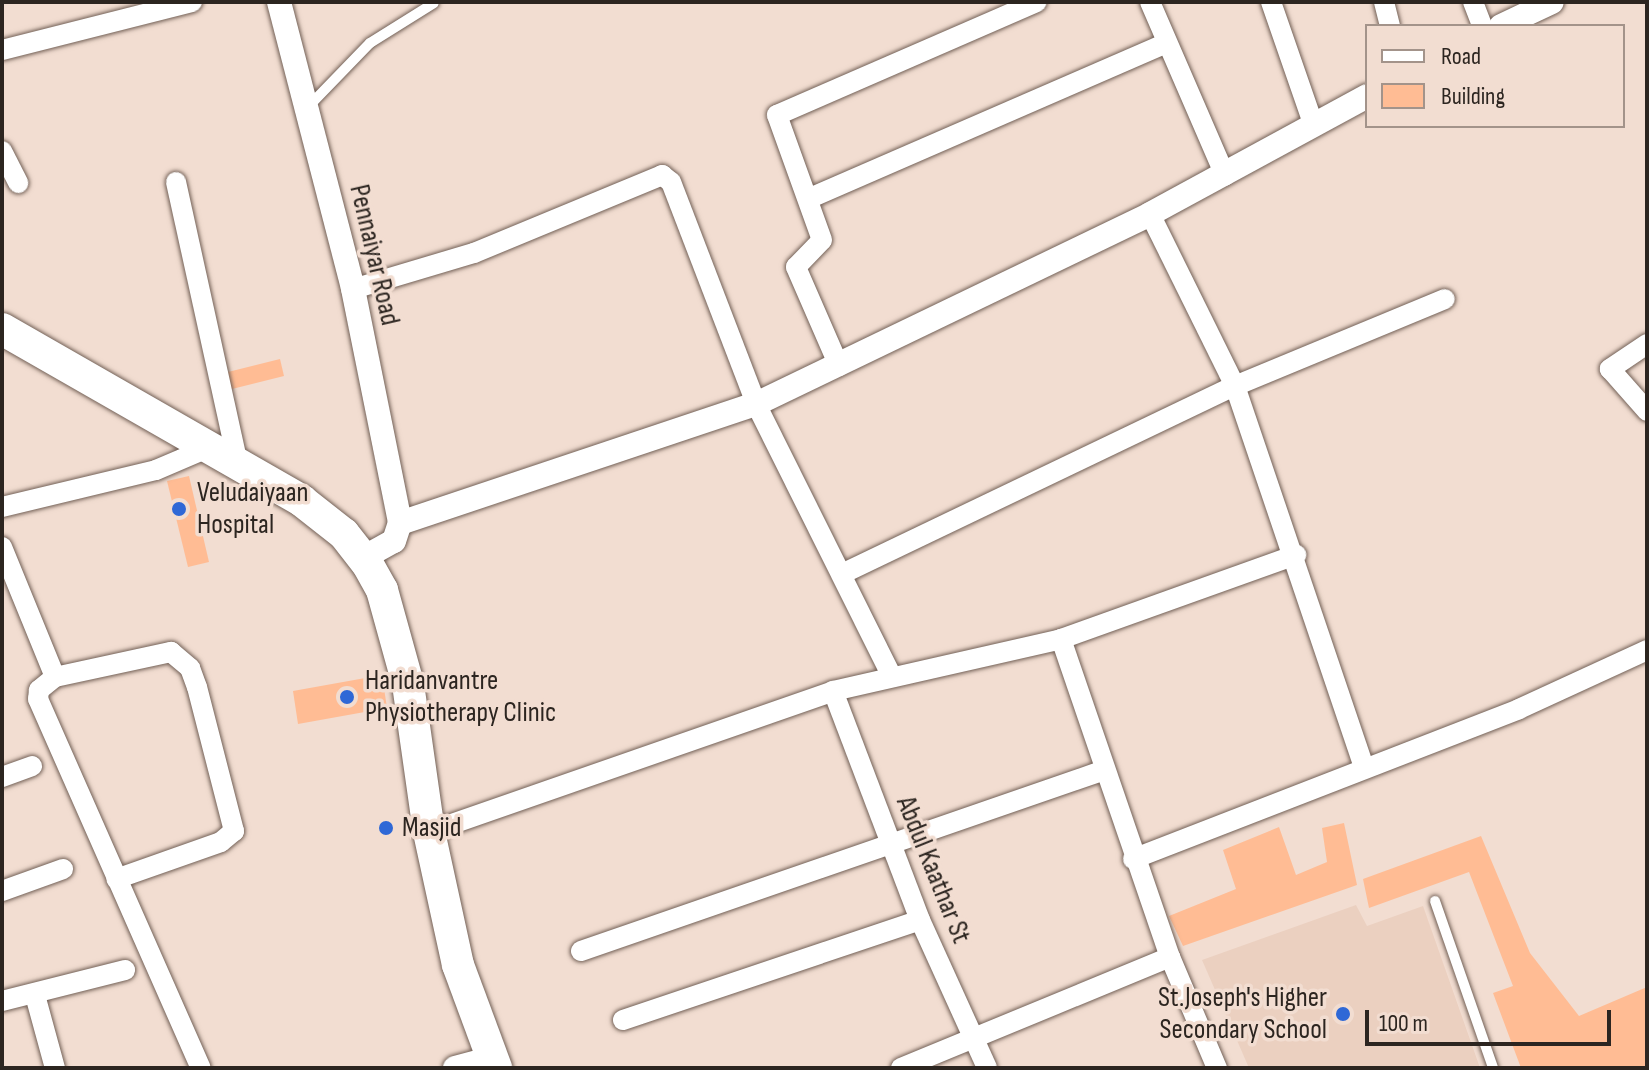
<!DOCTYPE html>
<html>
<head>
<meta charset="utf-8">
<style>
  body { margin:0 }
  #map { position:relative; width:1649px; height:1070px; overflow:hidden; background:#f2ddd1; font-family:"Sofia Sans Condensed",sans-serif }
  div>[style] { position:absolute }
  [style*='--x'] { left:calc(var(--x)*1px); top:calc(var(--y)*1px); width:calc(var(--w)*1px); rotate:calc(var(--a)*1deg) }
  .built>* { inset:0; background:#ebd0c0 }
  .building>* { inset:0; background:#ffbc94 }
  .roads { filter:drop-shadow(0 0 2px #726056) drop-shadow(0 0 2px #726056) }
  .service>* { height:10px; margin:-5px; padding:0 5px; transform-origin:5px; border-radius:5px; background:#fff }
  .minor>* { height:20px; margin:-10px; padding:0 10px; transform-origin:10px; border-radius:10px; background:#fff }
  .tertiary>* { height:24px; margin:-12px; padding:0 12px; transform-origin:12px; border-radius:12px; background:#fff }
  .trunk>* { height:32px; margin:-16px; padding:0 16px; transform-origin:16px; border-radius:16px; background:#fff }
  .dots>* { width:22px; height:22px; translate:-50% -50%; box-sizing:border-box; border:4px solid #f2ddd1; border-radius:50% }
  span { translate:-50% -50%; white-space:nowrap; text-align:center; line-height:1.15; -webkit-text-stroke:7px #f2ddd1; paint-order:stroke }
  .street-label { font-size:28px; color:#2c2520 }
  .poi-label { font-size:28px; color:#2c2520 }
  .left { translate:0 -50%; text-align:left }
  .right { translate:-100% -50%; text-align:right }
  .frame { position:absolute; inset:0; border:4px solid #2c2520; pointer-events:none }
  .legend { position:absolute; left:1365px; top:24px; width:260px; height:104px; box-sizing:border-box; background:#f2ddd1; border:2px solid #a3938a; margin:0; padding:10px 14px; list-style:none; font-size:24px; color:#2c2520 }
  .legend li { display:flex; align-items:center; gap:16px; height:40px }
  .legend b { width:40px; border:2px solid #a3938a }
  .scale { position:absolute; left:1365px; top:1010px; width:246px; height:36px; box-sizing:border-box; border:4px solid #2c2520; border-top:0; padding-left:10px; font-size:24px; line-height:28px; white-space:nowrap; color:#2c2520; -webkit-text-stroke:6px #f2ddd1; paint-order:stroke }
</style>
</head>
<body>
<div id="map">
  <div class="built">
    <div style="clip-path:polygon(1356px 905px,1367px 926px,1423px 906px,1480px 1068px,1249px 1068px,1202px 960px)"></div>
  </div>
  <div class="building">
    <div style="clip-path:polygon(280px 359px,284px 376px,228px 390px,224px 373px)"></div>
    <div style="clip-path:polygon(189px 476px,209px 562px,188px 567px,167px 481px)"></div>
    <div style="clip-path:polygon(382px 675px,387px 708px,298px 724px,293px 691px)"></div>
    <div style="clip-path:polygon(1344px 823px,1357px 885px,1183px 946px,1169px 916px,1236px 889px,1223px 850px,1279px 827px,1296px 875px,1327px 862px,1322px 828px)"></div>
    <div style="clip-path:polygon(1481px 836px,1530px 953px,1579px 1016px,1647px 987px,1647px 1068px,1521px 1068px,1493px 993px,1513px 986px,1469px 872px,1369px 908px,1363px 879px)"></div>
  </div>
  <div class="roads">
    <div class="service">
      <div style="--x:308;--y:107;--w:89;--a:-45.9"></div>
      <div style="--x:370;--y:43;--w:75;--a:-32"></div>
      <div style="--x:1435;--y:901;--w:177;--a:70.8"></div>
    </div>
    <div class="minor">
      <div style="--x:1150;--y:2;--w:189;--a:66.6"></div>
      <div style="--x:1271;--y:2;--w:131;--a:70.9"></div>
      <div style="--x:1384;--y:2;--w:25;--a:76"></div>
      <div style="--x:1473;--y:2;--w:26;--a:69"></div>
      <div style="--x:2;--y:50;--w:196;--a:-14.2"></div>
      <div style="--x:2;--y:151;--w:36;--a:63"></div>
      <div style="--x:176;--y:182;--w:288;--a:77.6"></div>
      <div style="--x:810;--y:198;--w:388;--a:-23.5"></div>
      <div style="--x:1150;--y:214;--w:192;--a:63.7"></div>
      <div style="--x:1235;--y:386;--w:403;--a:71.3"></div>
      <div style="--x:353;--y:289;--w:126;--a:-16.6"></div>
      <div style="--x:474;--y:253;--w:204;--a:-22.5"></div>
      <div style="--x:662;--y:175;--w:11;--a:38"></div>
      <div style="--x:671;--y:182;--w:238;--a:69"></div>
      <div style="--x:756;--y:404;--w:303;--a:63.5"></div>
      <div style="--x:1647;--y:344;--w:45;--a:146"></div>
      <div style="--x:1610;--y:369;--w:56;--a:48.6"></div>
      <div style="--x:839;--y:366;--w:108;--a:-113.5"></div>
      <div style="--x:796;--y:267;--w:37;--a:-46"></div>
      <div style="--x:822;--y:240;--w:133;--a:-109.8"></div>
      <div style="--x:777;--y:115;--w:283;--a:-23.5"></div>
      <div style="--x:2;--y:507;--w:158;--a:-13.5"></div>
      <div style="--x:156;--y:470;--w:59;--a:-23.1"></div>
      <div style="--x:2;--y:547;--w:140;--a:67.8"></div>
      <div style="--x:55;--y:677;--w:21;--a:141"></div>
      <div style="--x:39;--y:690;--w:9;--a:96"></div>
      <div style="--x:38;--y:699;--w:403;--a:66.2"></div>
      <div style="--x:844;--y:573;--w:433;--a:-25.6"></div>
      <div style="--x:1235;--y:386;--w:227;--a:-22.5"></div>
      <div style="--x:1061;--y:639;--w:336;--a:71.1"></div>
      <div style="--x:55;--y:677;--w:119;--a:-12.2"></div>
      <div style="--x:171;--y:652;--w:25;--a:40"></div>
      <div style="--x:190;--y:668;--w:20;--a:70"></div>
      <div style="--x:197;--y:687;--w:149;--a:75.6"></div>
      <div style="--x:234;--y:831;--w:17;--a:140"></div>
      <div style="--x:221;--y:842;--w:111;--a:160.6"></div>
      <div style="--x:833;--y:691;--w:245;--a:69.2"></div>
      <div style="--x:920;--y:920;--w:162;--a:65.6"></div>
      <div style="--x:2;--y:777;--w:32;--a:-20"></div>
      <div style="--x:429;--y:832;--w:428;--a:-19.2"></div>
      <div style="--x:833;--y:691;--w:234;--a:-12.8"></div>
      <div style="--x:1061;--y:639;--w:250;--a:-19.7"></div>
      <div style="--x:1133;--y:859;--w:414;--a:-21.2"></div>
      <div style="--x:1519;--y:709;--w:141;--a:-24.7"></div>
      <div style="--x:2;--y:891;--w:65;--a:-19.8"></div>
      <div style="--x:581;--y:951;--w:551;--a:-19.06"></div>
      <div style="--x:35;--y:995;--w:76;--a:74.7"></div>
      <div style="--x:2;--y:1001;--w:127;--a:-14.1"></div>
      <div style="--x:623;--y:1020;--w:313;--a:-18.6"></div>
      <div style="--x:901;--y:1068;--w:291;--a:-22.4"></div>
      <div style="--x:1170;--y:957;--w:121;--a:67.1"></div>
    </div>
    <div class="tertiary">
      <div style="--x:279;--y:2;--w:296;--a:75.5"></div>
      <div style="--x:353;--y:289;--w:239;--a:78.6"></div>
      <div style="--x:1501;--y:26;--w:56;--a:-25.2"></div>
      <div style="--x:400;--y:523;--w:375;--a:-18.5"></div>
      <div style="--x:756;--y:404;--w:437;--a:-25.7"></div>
      <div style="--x:1150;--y:214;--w:247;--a:-28.5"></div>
      <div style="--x:363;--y:558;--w:35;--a:-29"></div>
      <div style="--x:394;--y:541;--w:19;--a:-72"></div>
      <div style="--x:455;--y:1068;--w:38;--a:-15"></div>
    </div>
    <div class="trunk">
      <div style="--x:2;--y:329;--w:346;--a:29.8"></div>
      <div style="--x:302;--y:501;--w:53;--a:38.2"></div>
      <div style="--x:344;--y:534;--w:37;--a:52"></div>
      <div style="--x:367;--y:563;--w:31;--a:61"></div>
      <div style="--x:382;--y:590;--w:98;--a:74.5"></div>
      <div style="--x:408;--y:684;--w:149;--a:81.9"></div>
      <div style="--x:429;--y:832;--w:136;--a:77.7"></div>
      <div style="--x:458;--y:965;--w:110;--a:69.7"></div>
    </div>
  </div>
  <div class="dots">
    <div style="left:179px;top:509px;background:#2f68d6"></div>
    <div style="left:347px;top:697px;background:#2f68d6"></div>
    <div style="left:386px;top:828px;background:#2f68d6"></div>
    <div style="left:1343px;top:1014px;background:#2f68d6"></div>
  </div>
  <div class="street-label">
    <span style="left:374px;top:255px;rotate:77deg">Pennaiyar Road</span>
    <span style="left:933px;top:870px;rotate:68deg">Abdul Kaathar St</span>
  </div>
  <div class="poi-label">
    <span class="left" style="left:197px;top:509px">Veludaiyaan<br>Hospital</span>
    <span class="left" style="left:365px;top:697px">Haridanvantre<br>Physiotherapy Clinic</span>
    <span class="left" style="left:402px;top:828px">Masjid</span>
    <span class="right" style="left:1327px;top:1014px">St.Joseph's Higher<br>Secondary School</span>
  </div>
  <div class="frame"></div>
  <ul class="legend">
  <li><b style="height:10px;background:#fff"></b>Road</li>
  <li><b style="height:22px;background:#ffbc94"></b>Building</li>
  </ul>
  <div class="scale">100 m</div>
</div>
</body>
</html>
